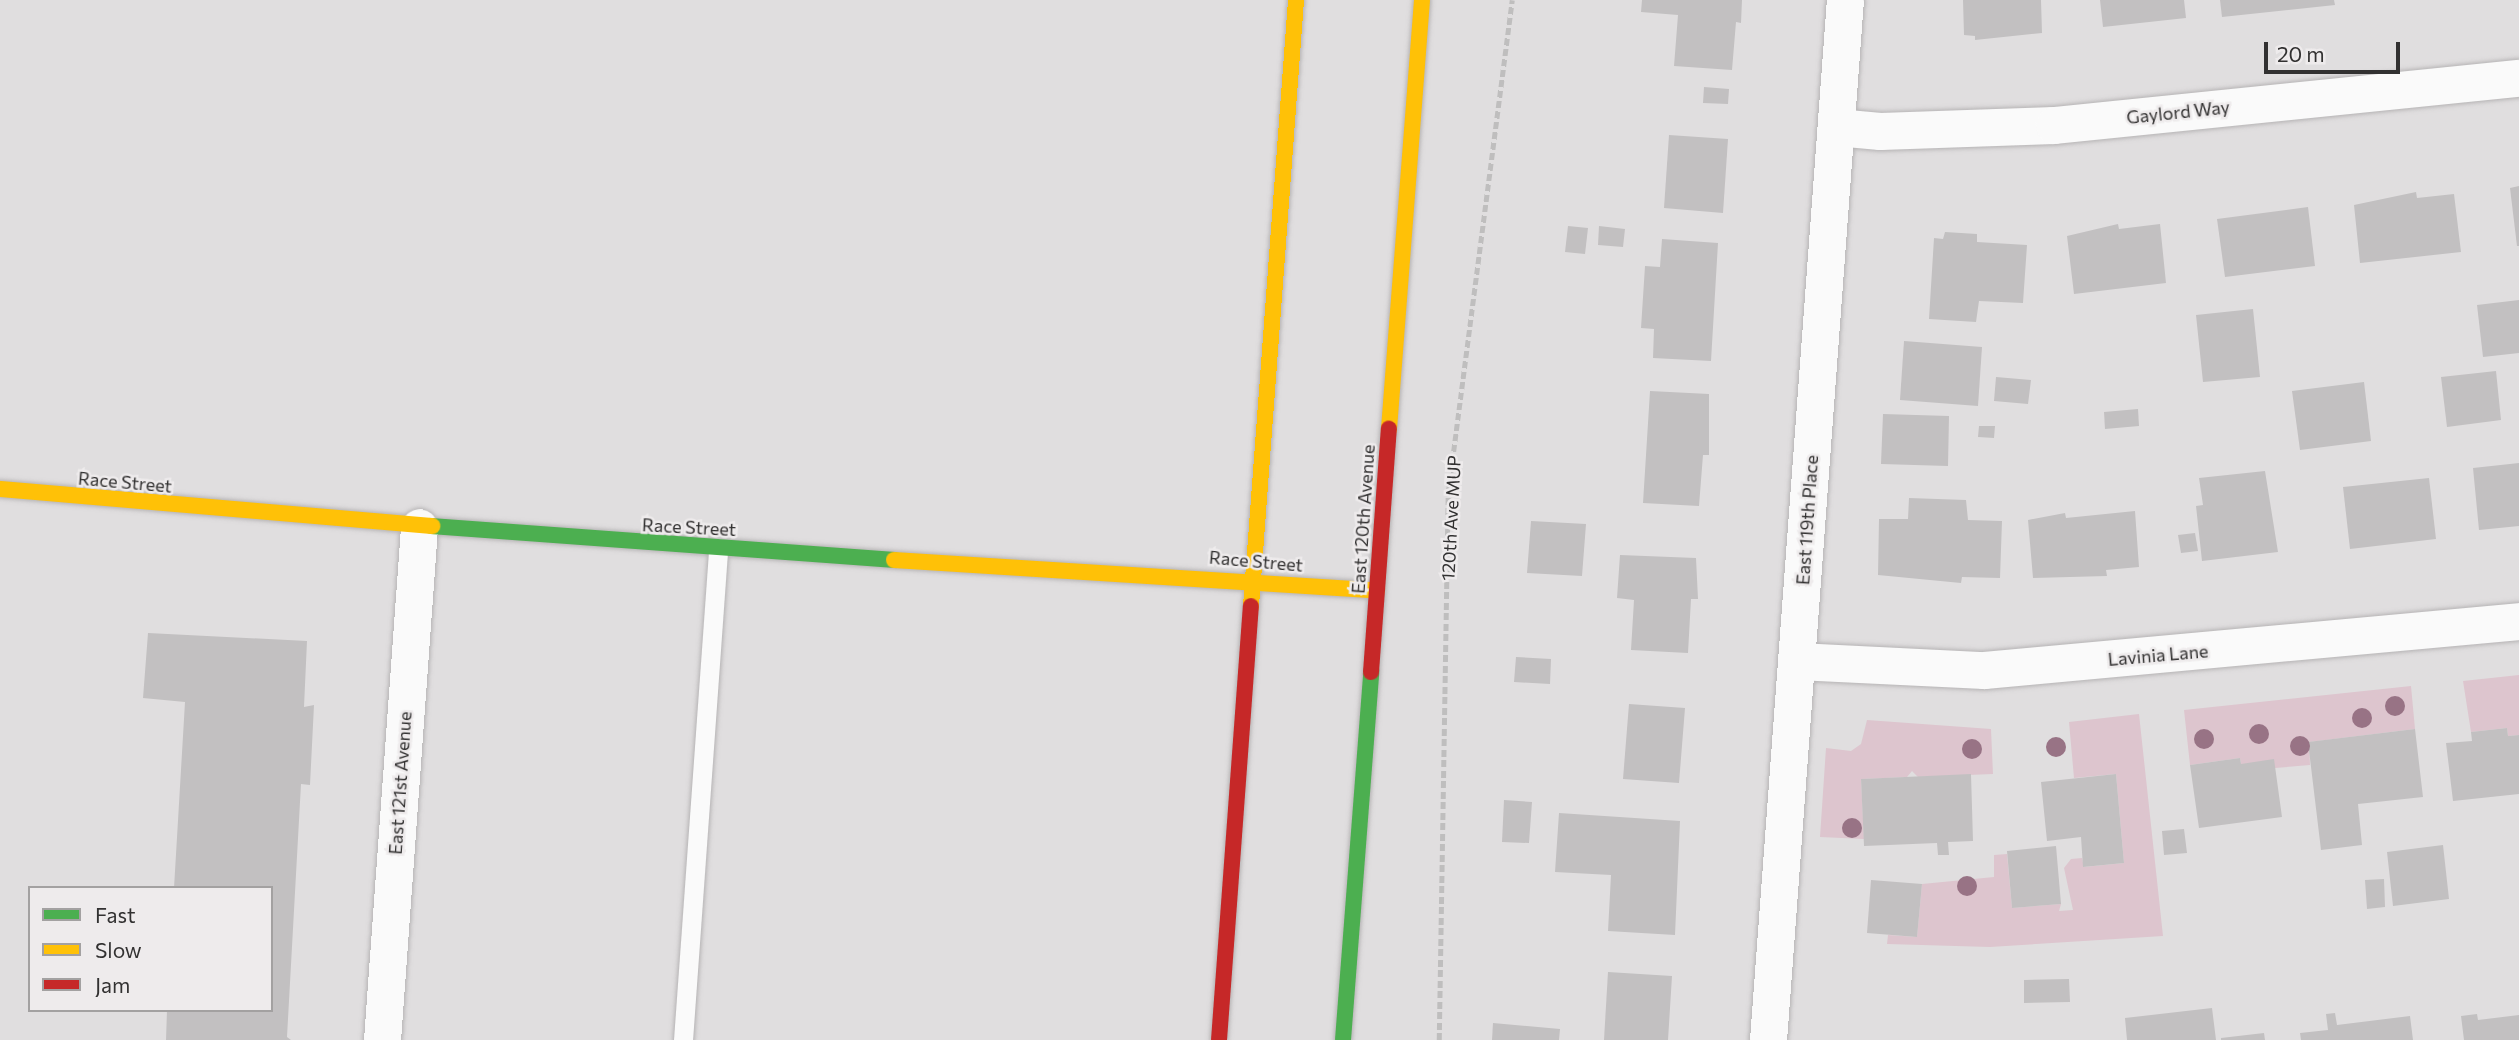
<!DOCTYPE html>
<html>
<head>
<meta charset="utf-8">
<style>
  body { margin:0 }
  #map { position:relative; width:2519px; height:1040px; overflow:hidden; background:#e0dedf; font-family:Commissioner,sans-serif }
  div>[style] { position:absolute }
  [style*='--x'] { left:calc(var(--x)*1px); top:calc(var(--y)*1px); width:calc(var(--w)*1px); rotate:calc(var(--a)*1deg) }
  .green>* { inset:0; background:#ddc5ce }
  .building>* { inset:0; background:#c2c0c1 }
  .path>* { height:4.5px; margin-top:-2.25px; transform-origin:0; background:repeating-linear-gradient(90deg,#bfbebe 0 7px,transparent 0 10.5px) }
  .roads { filter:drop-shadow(0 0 2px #b6b4b5) drop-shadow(0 0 2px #b6b4b5) }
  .lane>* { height:19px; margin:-9.5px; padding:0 9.5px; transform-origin:9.5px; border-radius:9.5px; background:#fafafa }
  .street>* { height:37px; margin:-18.5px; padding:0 18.5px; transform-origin:18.5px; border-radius:18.5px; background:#fafafa }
  .fast>* { height:16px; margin:-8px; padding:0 8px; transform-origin:8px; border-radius:8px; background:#4caf50 }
  .slow>* { height:16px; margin:-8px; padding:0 8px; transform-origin:8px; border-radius:8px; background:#ffc107 }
  .jam>* { height:16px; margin:-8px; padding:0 8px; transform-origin:8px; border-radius:8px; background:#c62828 }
  .trees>* { width:20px; height:20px; margin:-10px; border-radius:50%; background:#987385 }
  span { translate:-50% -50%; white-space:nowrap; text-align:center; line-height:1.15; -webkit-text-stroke:5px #eeebec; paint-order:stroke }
  .street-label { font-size:18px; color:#323131 }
  .legend { position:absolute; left:28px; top:886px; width:245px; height:126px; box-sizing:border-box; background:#eeebec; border:2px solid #a3a1a1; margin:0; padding:9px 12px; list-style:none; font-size:21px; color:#323131 }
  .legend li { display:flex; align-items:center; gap:14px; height:35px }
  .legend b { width:35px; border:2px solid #a3a1a1 }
  .scale { position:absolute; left:2264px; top:42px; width:136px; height:32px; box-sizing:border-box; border:4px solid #323131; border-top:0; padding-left:9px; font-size:21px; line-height:24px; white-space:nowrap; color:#323131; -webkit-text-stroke:5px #eeebec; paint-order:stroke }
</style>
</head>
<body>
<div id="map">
  <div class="green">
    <div style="clip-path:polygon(2519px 675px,2519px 735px,2508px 736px,2507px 728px,2471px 732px,2463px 681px)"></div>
    <div style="clip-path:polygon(2411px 686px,2415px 729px,2309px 742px,2310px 765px,2275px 768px,2241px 764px,2240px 758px,2190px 765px,2184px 710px)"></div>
    <div style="clip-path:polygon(2139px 714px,2163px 936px,1990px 947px,1887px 944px,1888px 935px,1917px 937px,1922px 884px,1994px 877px,1994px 855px,2007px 854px,2012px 908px,2061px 904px,2059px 911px,2073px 910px,2064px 868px,2071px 859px,2082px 858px,2084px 867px,2124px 863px,2116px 774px,2074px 778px,2069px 722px)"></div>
    <div style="clip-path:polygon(1867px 720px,1991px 729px,1993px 774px,1918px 777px,1912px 771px,1907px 777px,1861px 779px,1864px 839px,1820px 837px,1826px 748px,1851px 751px,1861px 744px)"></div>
  </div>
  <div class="building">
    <div style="clip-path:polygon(1642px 0,1742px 0,1741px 23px,1736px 22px,1732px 70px,1674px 66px,1678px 15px,1641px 12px)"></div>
    <div style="clip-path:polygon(1963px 0,2041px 0,2042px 33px,1975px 40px,1975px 36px,1964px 35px)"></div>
    <div style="clip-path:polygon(2100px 0,2184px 0,2186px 18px,2103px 27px)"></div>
    <div style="clip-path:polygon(2220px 0,2334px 0,2335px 5px,2222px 17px)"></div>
    <div style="clip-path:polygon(1704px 87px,1729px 89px,1728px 104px,1703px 103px)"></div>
    <div style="clip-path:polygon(1669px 135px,1728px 139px,1723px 213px,1664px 208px)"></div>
    <div style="clip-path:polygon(2519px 186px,2519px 246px,2517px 246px,2510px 188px)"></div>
    <div style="clip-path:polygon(2416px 192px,2417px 198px,2454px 194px,2461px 252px,2360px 263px,2354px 205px)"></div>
    <div style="clip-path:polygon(2308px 207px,2315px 266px,2225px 277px,2217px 219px)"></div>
    <div style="clip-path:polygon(2118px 224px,2119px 229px,2160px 224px,2166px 283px,2074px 294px,2067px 236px)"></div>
    <div style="clip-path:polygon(1568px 226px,1588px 228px,1585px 254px,1565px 252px)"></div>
    <div style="clip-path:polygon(1599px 226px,1625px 229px,1623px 247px,1598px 245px)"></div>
    <div style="clip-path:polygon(1945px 232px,1977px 234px,1977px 242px,2027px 245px,2023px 303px,1979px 301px,1976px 322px,1929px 319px,1934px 238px,1943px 239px)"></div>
    <div style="clip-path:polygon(1662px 239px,1718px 243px,1711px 361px,1653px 358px,1654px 329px,1641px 328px,1645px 266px,1660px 267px)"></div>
    <div style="clip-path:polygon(2519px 300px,2519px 353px,2483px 357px,2477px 305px)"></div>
    <div style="clip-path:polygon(2253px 309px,2260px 377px,2203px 382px,2196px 315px)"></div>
    <div style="clip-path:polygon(1904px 341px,1982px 347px,1978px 406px,1900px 400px)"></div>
    <div style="clip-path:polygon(2496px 371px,2501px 420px,2447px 427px,2441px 377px)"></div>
    <div style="clip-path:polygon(1996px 377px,2031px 380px,2028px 404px,1994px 401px)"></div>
    <div style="clip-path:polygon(2364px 382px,2371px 441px,2300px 450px,2292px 391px)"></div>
    <div style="clip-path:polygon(1650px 391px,1709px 394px,1709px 455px,1703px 455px,1699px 506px,1643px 503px)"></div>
    <div style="clip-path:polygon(2138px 409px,2139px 426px,2105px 429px,2104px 412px)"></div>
    <div style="clip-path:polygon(1883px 414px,1949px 416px,1948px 466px,1881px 464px)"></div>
    <div style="clip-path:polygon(1979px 426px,1995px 426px,1994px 438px,1978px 437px)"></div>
    <div style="clip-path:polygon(2519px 463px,2519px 526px,2479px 530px,2473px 468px)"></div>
    <div style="clip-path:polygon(2265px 471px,2278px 552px,2202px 561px,2196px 506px,2203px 505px,2199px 478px)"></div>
    <div style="clip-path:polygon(2429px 478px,2436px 539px,2350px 549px,2343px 487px)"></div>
    <div style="clip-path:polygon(1909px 498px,1966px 500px,1968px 520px,2002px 521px,2000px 578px,1962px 577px,1961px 583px,1878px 575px,1879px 519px,1908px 519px)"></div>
    <div style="clip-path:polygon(2135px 511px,2139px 567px,2106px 570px,2107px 576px,2033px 578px,2028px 520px,2065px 513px,2066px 518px)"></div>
    <div style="clip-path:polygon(1531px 521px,1586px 524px,1582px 576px,1527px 573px)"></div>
    <div style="clip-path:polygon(2195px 533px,2198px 551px,2181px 553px,2178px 535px)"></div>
    <div style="clip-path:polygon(1620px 555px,1696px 558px,1698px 599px,1691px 599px,1688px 653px,1631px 650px,1634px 600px,1617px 598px)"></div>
    <div style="clip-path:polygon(148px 633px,307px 641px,304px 707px,314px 705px,310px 785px,301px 784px,287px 1037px,291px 1040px,166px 1040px,167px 1010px,271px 1010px,271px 888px,174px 888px,185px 702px,143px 698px)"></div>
    <div style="clip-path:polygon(1516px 657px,1551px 659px,1550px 684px,1514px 682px)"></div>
    <div style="clip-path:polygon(1629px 704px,1685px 708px,1679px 783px,1623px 779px)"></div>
    <div style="clip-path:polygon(2507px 728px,2508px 736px,2519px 735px,2519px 794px,2453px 801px,2446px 743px,2472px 741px,2471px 732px)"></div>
    <div style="clip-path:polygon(2415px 729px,2423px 797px,2358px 804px,2362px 845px,2321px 850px,2308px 742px)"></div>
    <div style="clip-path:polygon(2240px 758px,2241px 764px,2274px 759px,2282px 817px,2199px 828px,2190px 765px)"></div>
    <div style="clip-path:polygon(1971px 774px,1973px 841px,1948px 842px,1949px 855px,1938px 855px,1937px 843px,1864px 846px,1861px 779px)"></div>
    <div style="clip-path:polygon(2116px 774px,2124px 863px,2083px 867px,2081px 837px,2047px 841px,2041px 782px)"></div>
    <div style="clip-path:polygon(1504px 800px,1532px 802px,1529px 843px,1502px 842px)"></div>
    <div style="clip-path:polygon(1559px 813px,1680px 821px,1675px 935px,1608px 931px,1611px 875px,1555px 872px)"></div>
    <div style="clip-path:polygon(2184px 829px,2187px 853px,2164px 855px,2162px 831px)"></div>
    <div style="clip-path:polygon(2443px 845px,2449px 899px,2393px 906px,2387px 852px)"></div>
    <div style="clip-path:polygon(2056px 846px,2061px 904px,2012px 908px,2007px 851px)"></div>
    <div style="clip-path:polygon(2384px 879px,2385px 907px,2367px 909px,2365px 880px)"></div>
    <div style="clip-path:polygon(1871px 880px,1922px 884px,1917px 937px,1867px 933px)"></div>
    <div style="clip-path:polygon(1608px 972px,1672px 976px,1668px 1040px,1604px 1040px)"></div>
    <div style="clip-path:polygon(2069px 979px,2070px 1002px,2024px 1003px,2024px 980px)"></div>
    <div style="clip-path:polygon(2212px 1008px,2216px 1040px,2127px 1040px,2125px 1018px)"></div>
    <div style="clip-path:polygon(2335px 1013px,2337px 1025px,2410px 1016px,2413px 1040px,2301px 1040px,2300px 1033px,2328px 1030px,2326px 1014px)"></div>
    <div style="clip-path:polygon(2477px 1014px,2478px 1020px,2519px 1015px,2519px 1040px,2464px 1040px,2461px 1016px)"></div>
    <div style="clip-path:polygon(1493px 1023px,1560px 1029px,1559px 1040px,1492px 1040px)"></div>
    <div style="clip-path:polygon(2264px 1033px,2265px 1040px,2221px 1040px,2221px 1038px)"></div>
  </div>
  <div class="path">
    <div style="--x:1439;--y:1040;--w:547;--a:-89.06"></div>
    <div style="--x:1448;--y:493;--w:497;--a:-82.6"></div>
  </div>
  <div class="roads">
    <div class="lane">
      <div style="--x:683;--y:1040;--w:493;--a:-85.9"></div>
    </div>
    <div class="street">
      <div style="--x:1836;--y:127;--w:44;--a:5.2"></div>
      <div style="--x:1880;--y:131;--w:174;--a:-2"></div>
      <div style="--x:2054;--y:125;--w:467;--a:-5.8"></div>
      <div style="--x:1797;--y:661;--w:187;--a:2.8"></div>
      <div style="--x:1984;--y:670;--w:537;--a:-5.23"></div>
      <div style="--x:382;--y:1040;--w:514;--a:-85.87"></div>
      <div style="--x:1768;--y:1040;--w:1043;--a:-85.77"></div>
    </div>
    <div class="fast">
      <div style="--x:432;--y:526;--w:463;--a:4.2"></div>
      <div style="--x:1343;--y:1040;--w:369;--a:-85.6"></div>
    </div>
    <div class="slow">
      <div style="--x:1389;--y:429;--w:430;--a:-85.6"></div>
      <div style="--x:0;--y:489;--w:434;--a:4.9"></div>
      <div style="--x:894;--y:560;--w:484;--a:3.6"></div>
      <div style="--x:1251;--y:606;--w:608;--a:-85.75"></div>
    </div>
    <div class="jam">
      <div style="--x:1371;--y:672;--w:244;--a:-85.8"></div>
      <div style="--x:1219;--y:1040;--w:435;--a:-85.8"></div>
    </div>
  </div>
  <div class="trees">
    <div style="left:2395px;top:706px"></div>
    <div style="left:2362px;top:718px"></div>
    <div style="left:2259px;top:734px"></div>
    <div style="left:2204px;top:739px"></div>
    <div style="left:2300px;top:746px"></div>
    <div style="left:2056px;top:747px"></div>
    <div style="left:1972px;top:749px"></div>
    <div style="left:1852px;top:828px"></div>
    <div style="left:1967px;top:886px"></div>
  </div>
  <div class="street-label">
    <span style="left:2178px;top:112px;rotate:-6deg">Gaylord Way</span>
    <span style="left:125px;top:482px;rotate:5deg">Race Street</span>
    <span style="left:1451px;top:518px;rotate:-87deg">120th Ave MUP</span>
    <span style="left:1363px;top:519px;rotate:-86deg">East 120th Avenue</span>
    <span style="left:1807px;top:520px;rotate:-86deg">East 119th Place</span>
    <span style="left:689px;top:527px;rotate:3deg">Race Street</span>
    <span style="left:1256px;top:561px;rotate:5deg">Race Street</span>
    <span style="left:2158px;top:655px;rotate:-5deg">Lavinia Lane</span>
    <span style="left:400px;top:783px;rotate:-86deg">East 121st Avenue</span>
  </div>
  <ul class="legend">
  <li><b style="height:9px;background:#4caf50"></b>Fast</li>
  <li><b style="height:9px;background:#ffc107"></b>Slow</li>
  <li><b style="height:9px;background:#c62828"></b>Jam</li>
  </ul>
  <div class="scale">20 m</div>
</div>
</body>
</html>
